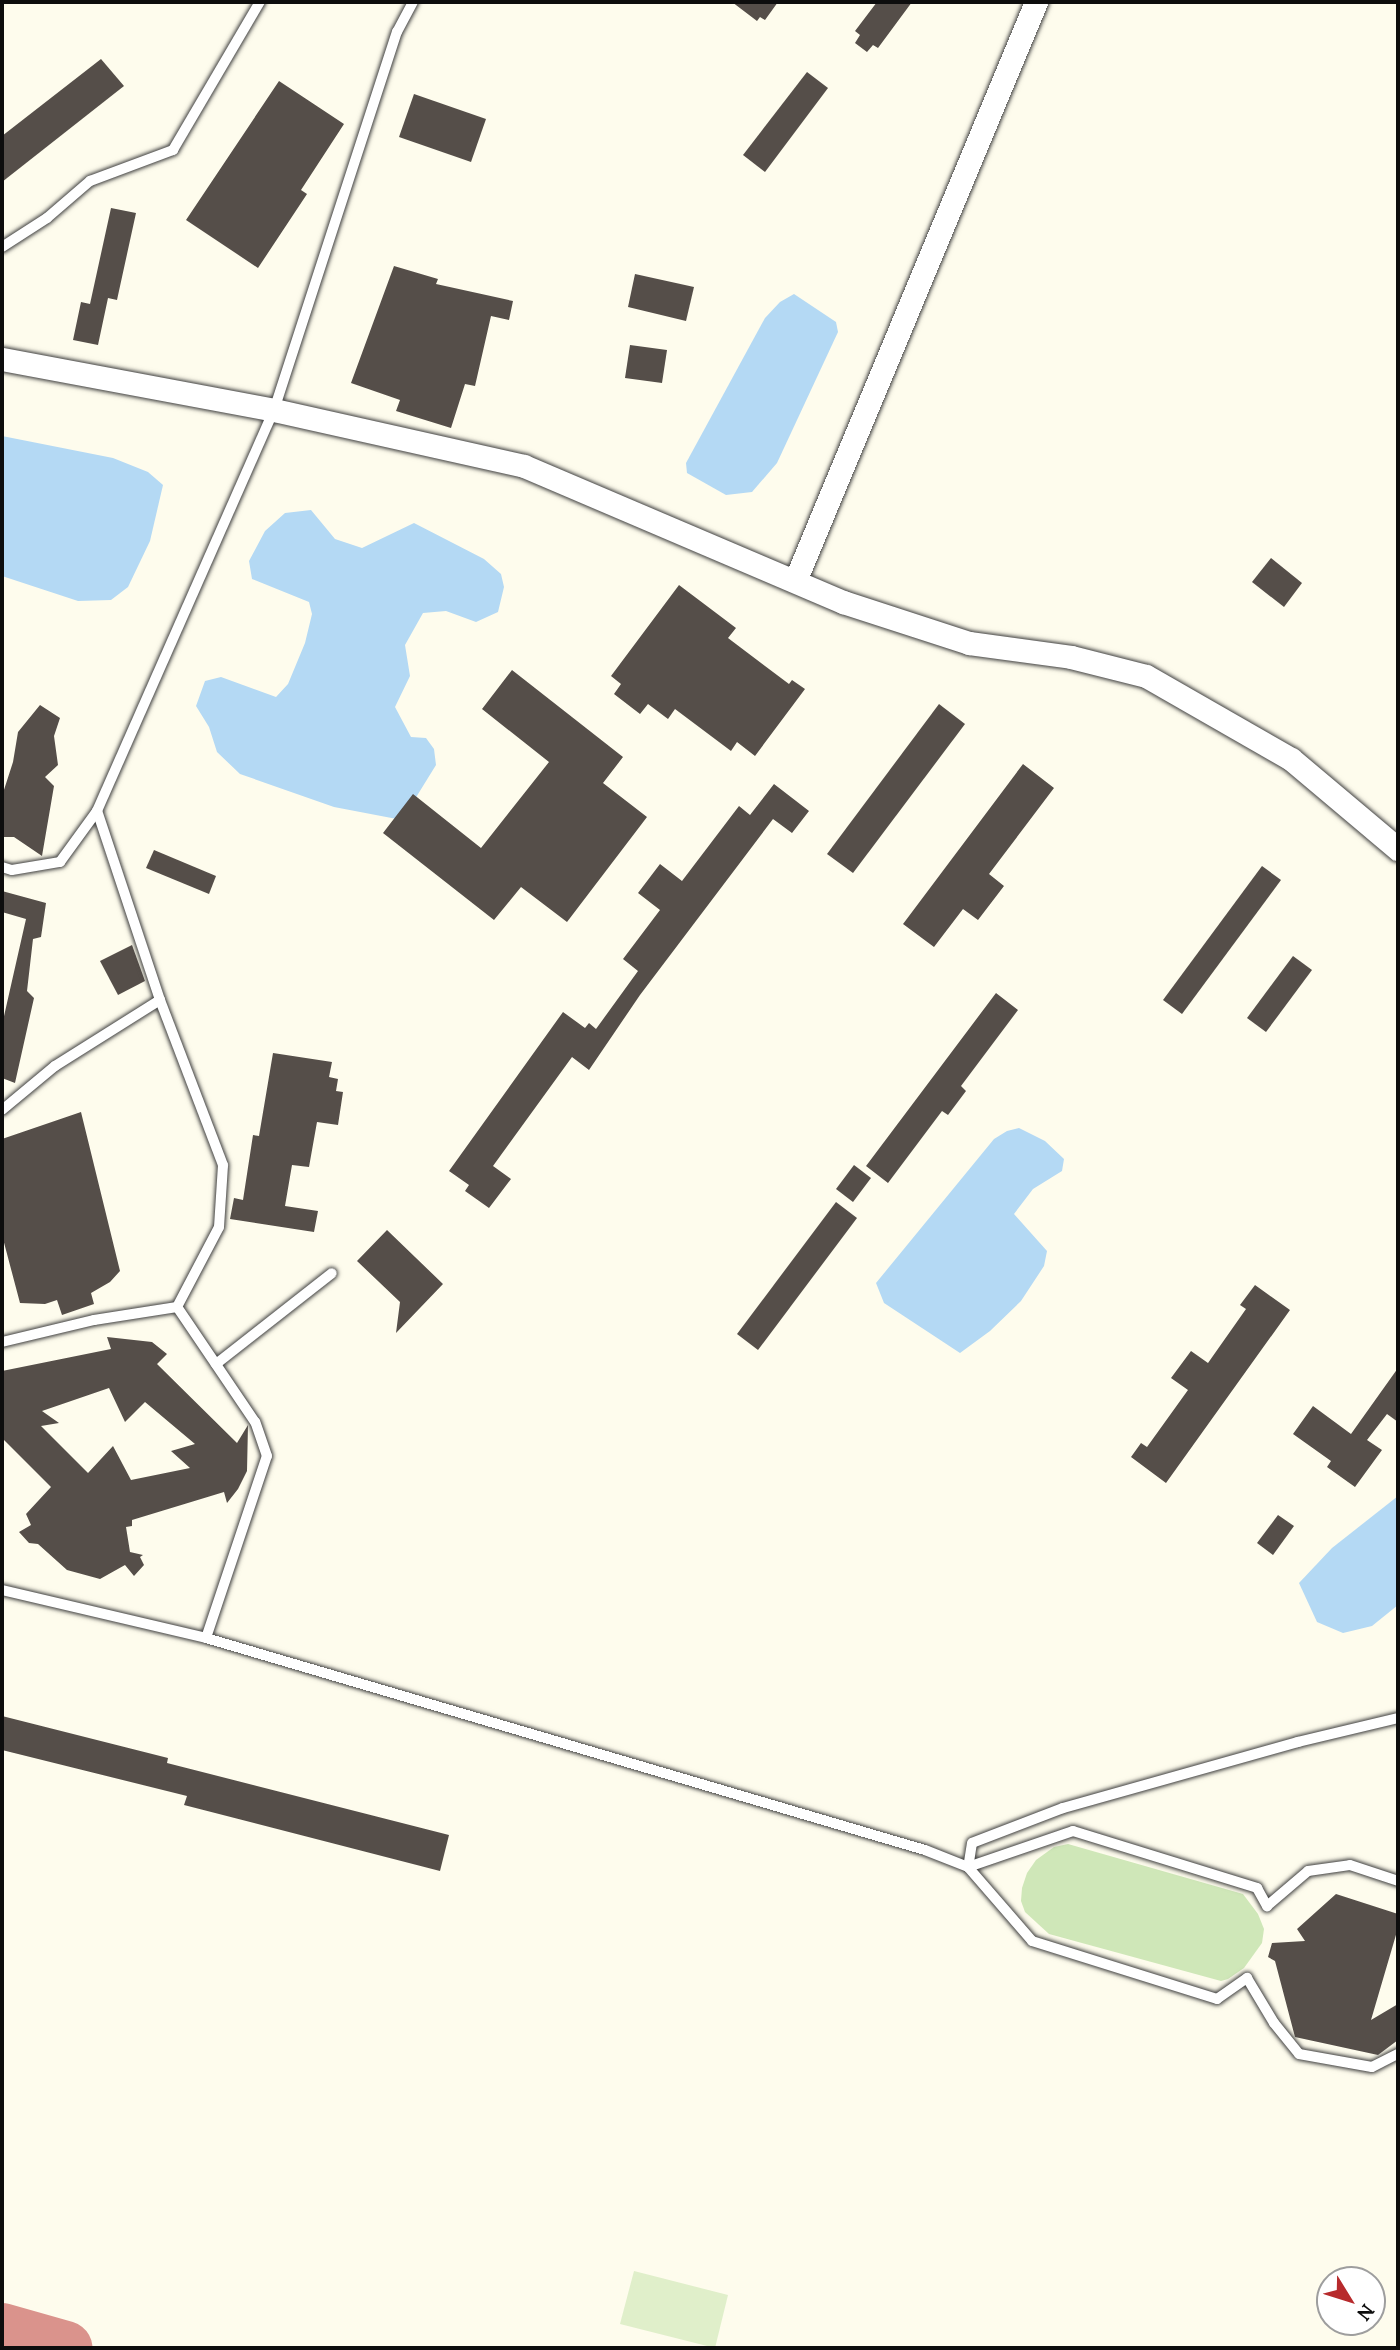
<!DOCTYPE html>
<html>
<head>
<meta charset="utf-8">
<style>
  body { margin:0 }
  #map { position:relative; width:1400px; height:2350px; overflow:hidden; background:#fefced; font-family:Lora,serif }
  div>[style] { position:absolute }
  [style*='--x'] { left:calc(var(--x)*1px); top:calc(var(--y)*1px); width:calc(var(--w)*1px); rotate:calc(var(--a)*1deg) }
  .green>* { inset:0; background:#cfe7b8 }
  .pitch>* { inset:0; background:#e0efca }
  .water>* { inset:0; background:#b4d9f4 }
  .taxiway>* { height:54px; margin:-27px; padding:0 27px; transform-origin:27px; border-radius:27px; background:#da938c }
  .building>* { inset:0; background:#554e49 }
  .roads { filter:drop-shadow(0 0 2px #404040) drop-shadow(0 0 2px #404040) }
  .lane>* { height:10px; margin:-5px; padding:0 5px; transform-origin:5px; border-radius:5px; background:#fff }
  .street>* { height:23px; margin:-11.5px; padding:0 11.5px; transform-origin:11.5px; border-radius:11.5px; background:#fff }
  span { translate:-50% -50%; white-space:nowrap; text-align:center; line-height:1.15; -webkit-text-stroke:7px #fff; paint-order:stroke }
  .frame { position:absolute; inset:0; border:4px solid #0d0d0d; pointer-events:none }
  .north { position:absolute; left:1316px; top:2266px; width:70px; height:70px; box-sizing:border-box; background:#fff; border:2px solid #9e9e9e; border-radius:50%; rotate:128deg; font-size:19px; font-weight:700; line-height:28px; text-align:center; color:#0d0d0d }
  .north::after { content:''; display:block; margin:auto; width:24px; height:32px; background:#b72a2c; clip-path:polygon(50% 0,100% 100%,50% 72%,0 100%) }
</style>
</head>
<body>
<div id="map">
  <div class="green">
    <div style="clip-path:polygon(1068px 1844px,1243px 1894px,1258px 1914px,1264px 1929px,1262px 1943px,1244px 1968px,1228px 1979px,1221px 1981px,1049px 1934px,1025px 1912px,1021px 1901px,1022px 1888px,1027px 1873px,1036px 1860px,1054px 1847px)"></div>
  </div>
  <div class="pitch">
    <div style="clip-path:polygon(634px 2271px,728px 2295px,715px 2348px,620px 2324px)"></div>
  </div>
  <div class="water">
    <div style="clip-path:polygon(794px 294px,836px 322px,838px 332px,777px 463px,752px 492px,726px 495px,687px 473px,686px 463px,765px 318px,780px 302px)"></div>
    <div style="clip-path:polygon(2px 436px,113px 458px,148px 472px,163px 485px,150px 541px,128px 587px,111px 600px,78px 601px,2px 576px)"></div>
    <div style="clip-path:polygon(311px 510px,335px 539px,362px 548px,414px 523px,484px 559px,501px 574px,504px 587px,498px 612px,476px 622px,446px 611px,423px 613px,405px 645px,410px 676px,395px 707px,411px 737px,426px 738px,434px 749px,436px 765px,402px 820px,334px 807px,240px 774px,217px 752px,209px 727px,196px 706px,205px 681px,221px 677px,276px 697px,288px 684px,305px 643px,312px 614px,309px 602px,252px 579px,249px 561px,265px 531px,285px 513px)"></div>
    <div style="clip-path:polygon(1019px 1128px,1045px 1141px,1064px 1159px,1062px 1171px,1033px 1189px,1014px 1214px,1047px 1251px,1044px 1266px,1021px 1301px,990px 1331px,960px 1353px,884px 1303px,876px 1283px,994px 1139px,1007px 1131px)"></div>
    <div style="clip-path:polygon(1398px 1496px,1398px 1605px,1372px 1626px,1343px 1633px,1317px 1622px,1299px 1583px,1332px 1548px)"></div>
  </div>
  <div class="taxiway">
    <div style="--x:2;--y:2330;--w:66;--a:15.9"></div>
  </div>
  <div class="building">
    <div style="clip-path:polygon(732px 2px,778px 2px,765px 20px,760px 17px,757px 21px)"></div>
    <div style="clip-path:polygon(877px 2px,912px 2px,878px 48px,873px 45px,867px 52px,855px 43px,860px 35px,855px 31px)"></div>
    <div style="clip-path:polygon(101px 59px,124px 86px,2px 182px,2px 136px)"></div>
    <div style="clip-path:polygon(807px 72px,828px 88px,765px 172px,743px 155px)"></div>
    <div style="clip-path:polygon(279px 81px,344px 124px,301px 190px,307px 194px,258px 268px,186px 220px)"></div>
    <div style="clip-path:polygon(414px 94px,486px 119px,471px 162px,399px 137px)"></div>
    <div style="clip-path:polygon(111px 208px,136px 213px,117px 300px,108px 298px,98px 345px,73px 340px,81px 302px,90px 304px)"></div>
    <div style="clip-path:polygon(394px 266px,438px 279px,436px 284px,513px 301px,509px 320px,491px 316px,475px 386px,465px 384px,451px 428px,396px 411px,400px 400px,351px 383px)"></div>
    <div style="clip-path:polygon(635px 274px,694px 287px,686px 321px,628px 307px)"></div>
    <div style="clip-path:polygon(630px 345px,667px 350px,662px 383px,625px 378px)"></div>
    <div style="clip-path:polygon(1271px 558px,1302px 583px,1284px 607px,1252px 582px)"></div>
    <div style="clip-path:polygon(679px 585px,736px 628px,728px 638px,789px 684px,792px 680px,805px 689px,755px 756px,737px 742px,731px 751px,675px 709px,668px 719px,648px 704px,640px 714px,614px 694px,621px 684px,611px 676px)"></div>
    <div style="clip-path:polygon(512px 670px,623px 757px,603px 783px,647px 817px,567px 922px,521px 887px,494px 920px,383px 833px,413px 794px,481px 848px,549px 762px,482px 709px)"></div>
    <div style="clip-path:polygon(939px 704px,965px 724px,853px 873px,827px 854px)"></div>
    <div style="clip-path:polygon(40px 705px,60px 718px,54px 736px,58px 765px,45px 777px,54px 786px,42px 856px,14px 837px,2px 837px,2px 796px,13px 762px,18px 732px)"></div>
    <div style="clip-path:polygon(1023px 764px,1054px 788px,989px 874px,1004px 886px,978px 920px,963px 909px,934px 947px,903px 924px)"></div>
    <div style="clip-path:polygon(774px 784px,809px 811px,792px 833px,773px 819px,640px 995px,589px 1070px,572px 1057px,493px 1166px,511px 1179px,489px 1208px,465px 1191px,469px 1185px,449px 1171px,563px 1012px,585px 1028px,589px 1023px,596px 1029px,638px 971px,623px 959px,660px 910px,638px 893px,660px 864px,682px 881px,739px 806px,750px 815px)"></div>
    <div style="clip-path:polygon(154px 850px,216px 876px,209px 894px,146px 868px)"></div>
    <div style="clip-path:polygon(1262px 866px,1281px 880px,1182px 1014px,1163px 1000px)"></div>
    <div style="clip-path:polygon(2px 891px,46px 903px,41px 937px,33px 939px,27px 991px,34px 998px,15px 1083px,2px 1078px,2px 1025px,26px 919px,2px 912px)"></div>
    <div style="clip-path:polygon(132px 945px,145px 981px,118px 995px,100px 961px)"></div>
    <div style="clip-path:polygon(1293px 956px,1312px 970px,1266px 1032px,1247px 1018px)"></div>
    <div style="clip-path:polygon(996px 993px,1018px 1010px,961px 1086px,966px 1091px,948px 1115px,942px 1111px,888px 1183px,866px 1166px)"></div>
    <div style="clip-path:polygon(273px 1053px,332px 1062px,329px 1077px,338px 1079px,336px 1091px,343px 1092px,338px 1125px,317px 1122px,309px 1167px,292px 1165px,285px 1206px,318px 1211px,314px 1232px,230px 1219px,234px 1198px,243px 1200px,253px 1135px,259px 1136px)"></div>
    <div style="clip-path:polygon(81px 1112px,120px 1271px,110px 1282px,91px 1293px,94px 1304px,62px 1315px,57px 1300px,45px 1304px,20px 1303px,2px 1235px,2px 1139px)"></div>
    <div style="clip-path:polygon(854px 1165px,871px 1178px,853px 1202px,836px 1189px)"></div>
    <div style="clip-path:polygon(836px 1202px,857px 1218px,758px 1350px,737px 1334px)"></div>
    <div style="clip-path:polygon(387px 1230px,443px 1284px,396px 1333px,400px 1302px,357px 1261px)"></div>
    <div style="clip-path:polygon(1255px 1285px,1290px 1310px,1166px 1483px,1131px 1457px,1141px 1443px,1147px 1447px,1188px 1390px,1171px 1378px,1191px 1351px,1208px 1363px,1246px 1309px,1240px 1305px)"></div>
    <div style="clip-path:polygon(evenodd,107px 1337px,152px 1342px,167px 1354px,157px 1364px,237px 1443px,248px 1425px,247px 1471px,238px 1489px,227px 1503px,224px 1492px,132px 1520px,132px 1526px,126px 1527px,130px 1552px,143px 1555px,140px 1557px,144px 1565px,134px 1576px,125px 1565px,100px 1579px,67px 1570px,38px 1544px,29px 1543px,19px 1532px,31px 1525px,26px 1514px,51px 1487px,2px 1438px,2px 1371px,111px 1349px,107px 1337px,109px 1388px,125px 1422px,145px 1402px,195px 1444px,171px 1451px,190px 1468px,131px 1480px,113px 1446px,88px 1473px,41px 1426px,59px 1423px,42px 1411px,109px 1388px)"></div>
    <div style="clip-path:polygon(1398px 1368px,1398px 1422px,1387px 1414px,1367px 1440px,1382px 1450px,1355px 1487px,1327px 1467px,1331px 1461px,1293px 1434px,1313px 1406px,1351px 1434px)"></div>
    <div style="clip-path:polygon(1278px 1515px,1294px 1526px,1273px 1555px,1257px 1543px)"></div>
    <div style="clip-path:polygon(2px 1716px,168px 1758px,167px 1763px,449px 1835px,440px 1871px,184px 1805px,187px 1796px,2px 1750px)"></div>
    <div style="clip-path:polygon(1336px 1894px,1398px 1914px,1398px 1928px,1371px 2020px,1398px 2004px,1398px 2040px,1378px 2055px,1295px 2037px,1275px 1961px,1268px 1957px,1272px 1943px,1305px 1941px,1297px 1929px)"></div>
  </div>
  <div class="roads">
    <div class="lane">
      <div style="--x:2;--y:247;--w:54;--a:-32.8"></div>
      <div style="--x:47;--y:218;--w:57;--a:-40.7"></div>
      <div style="--x:90;--y:181;--w:89;--a:-20.5"></div>
      <div style="--x:173;--y:150;--w:172;--a:-59.6"></div>
      <div style="--x:2;--y:867;--w:10;--a:17"></div>
      <div style="--x:12;--y:870;--w:49;--a:-9.5"></div>
      <div style="--x:60;--y:862;--w:63;--a:-54"></div>
      <div style="--x:2;--y:1110;--w:69;--a:-39.7"></div>
      <div style="--x:55;--y:1066;--w:124;--a:-32.2"></div>
      <div style="--x:2;--y:1342;--w:95;--a:-13.4"></div>
      <div style="--x:94;--y:1320;--w:84;--a:-8.9"></div>
      <div style="--x:216;--y:1364;--w:147;--a:-38.1"></div>
      <div style="--x:2;--y:1590;--w:210;--a:13.2"></div>
      <div style="--x:206;--y:1638;--w:750;--a:16.43"></div>
      <div style="--x:925;--y:1850;--w:46;--a:21.6"></div>
      <div style="--x:968;--y:1867;--w:98;--a:49.1"></div>
      <div style="--x:1032;--y:1941;--w:194;--a:17.4"></div>
      <div style="--x:1217;--y:1999;--w:37;--a:-35"></div>
      <div style="--x:1247;--y:1978;--w:52;--a:59"></div>
      <div style="--x:1274;--y:2023;--w:40;--a:51"></div>
      <div style="--x:1299;--y:2054;--w:74;--a:10.1"></div>
      <div style="--x:1372;--y:2067;--w:29;--a:-27"></div>
      <div style="--x:206;--y:1638;--w:192;--a:-71.5"></div>
      <div style="--x:267;--y:1456;--w:36;--a:-109"></div>
      <div style="--x:255;--y:1422;--w:139;--a:-124.1"></div>
      <div style="--x:177;--y:1307;--w:90;--a:-62.3"></div>
      <div style="--x:219;--y:1227;--w:62;--a:-86.3"></div>
      <div style="--x:223;--y:1165;--w:177;--a:-110.9"></div>
      <div style="--x:160;--y:1000;--w:199;--a:-108.4"></div>
      <div style="--x:97;--y:811;--w:438;--a:-66.2"></div>
      <div style="--x:274;--y:410;--w:398;--a:-72"></div>
      <div style="--x:397;--y:32;--w:34;--a:-62"></div>
      <div style="--x:1398;--y:1718;--w:103;--a:166.5"></div>
      <div style="--x:1298;--y:1742;--w:244;--a:164.3"></div>
      <div style="--x:1063;--y:1808;--w:97;--a:159"></div>
      <div style="--x:972;--y:1843;--w:24;--a:99"></div>
      <div style="--x:968;--y:1867;--w:111;--a:-18.9"></div>
      <div style="--x:1073;--y:1831;--w:193;--a:17.2"></div>
      <div style="--x:1257;--y:1888;--w:21;--a:61"></div>
      <div style="--x:1267;--y:1906;--w:54;--a:-40.5"></div>
      <div style="--x:1308;--y:1871;--w:42;--a:-8.1"></div>
      <div style="--x:1350;--y:1865;--w:51;--a:18.4"></div>
    </div>
    <div class="street">
      <div style="--x:2;--y:359;--w:277;--a:10.6"></div>
      <div style="--x:274;--y:410;--w:256;--a:12.6"></div>
      <div style="--x:524;--y:466;--w:347;--a:23.1"></div>
      <div style="--x:843;--y:602;--w:133;--a:18"></div>
      <div style="--x:969;--y:643;--w:103;--a:7.8"></div>
      <div style="--x:1071;--y:657;--w:77;--a:14.2"></div>
      <div style="--x:1146;--y:676;--w:167;--a:29.8"></div>
      <div style="--x:1291;--y:759;--w:140;--a:40.1"></div>
      <div style="--x:795;--y:581;--w:627;--a:-67.4"></div>
    </div>
  </div>
  <div class="frame"></div>
  <div class="north">N</div>
</div>
</body>
</html>
